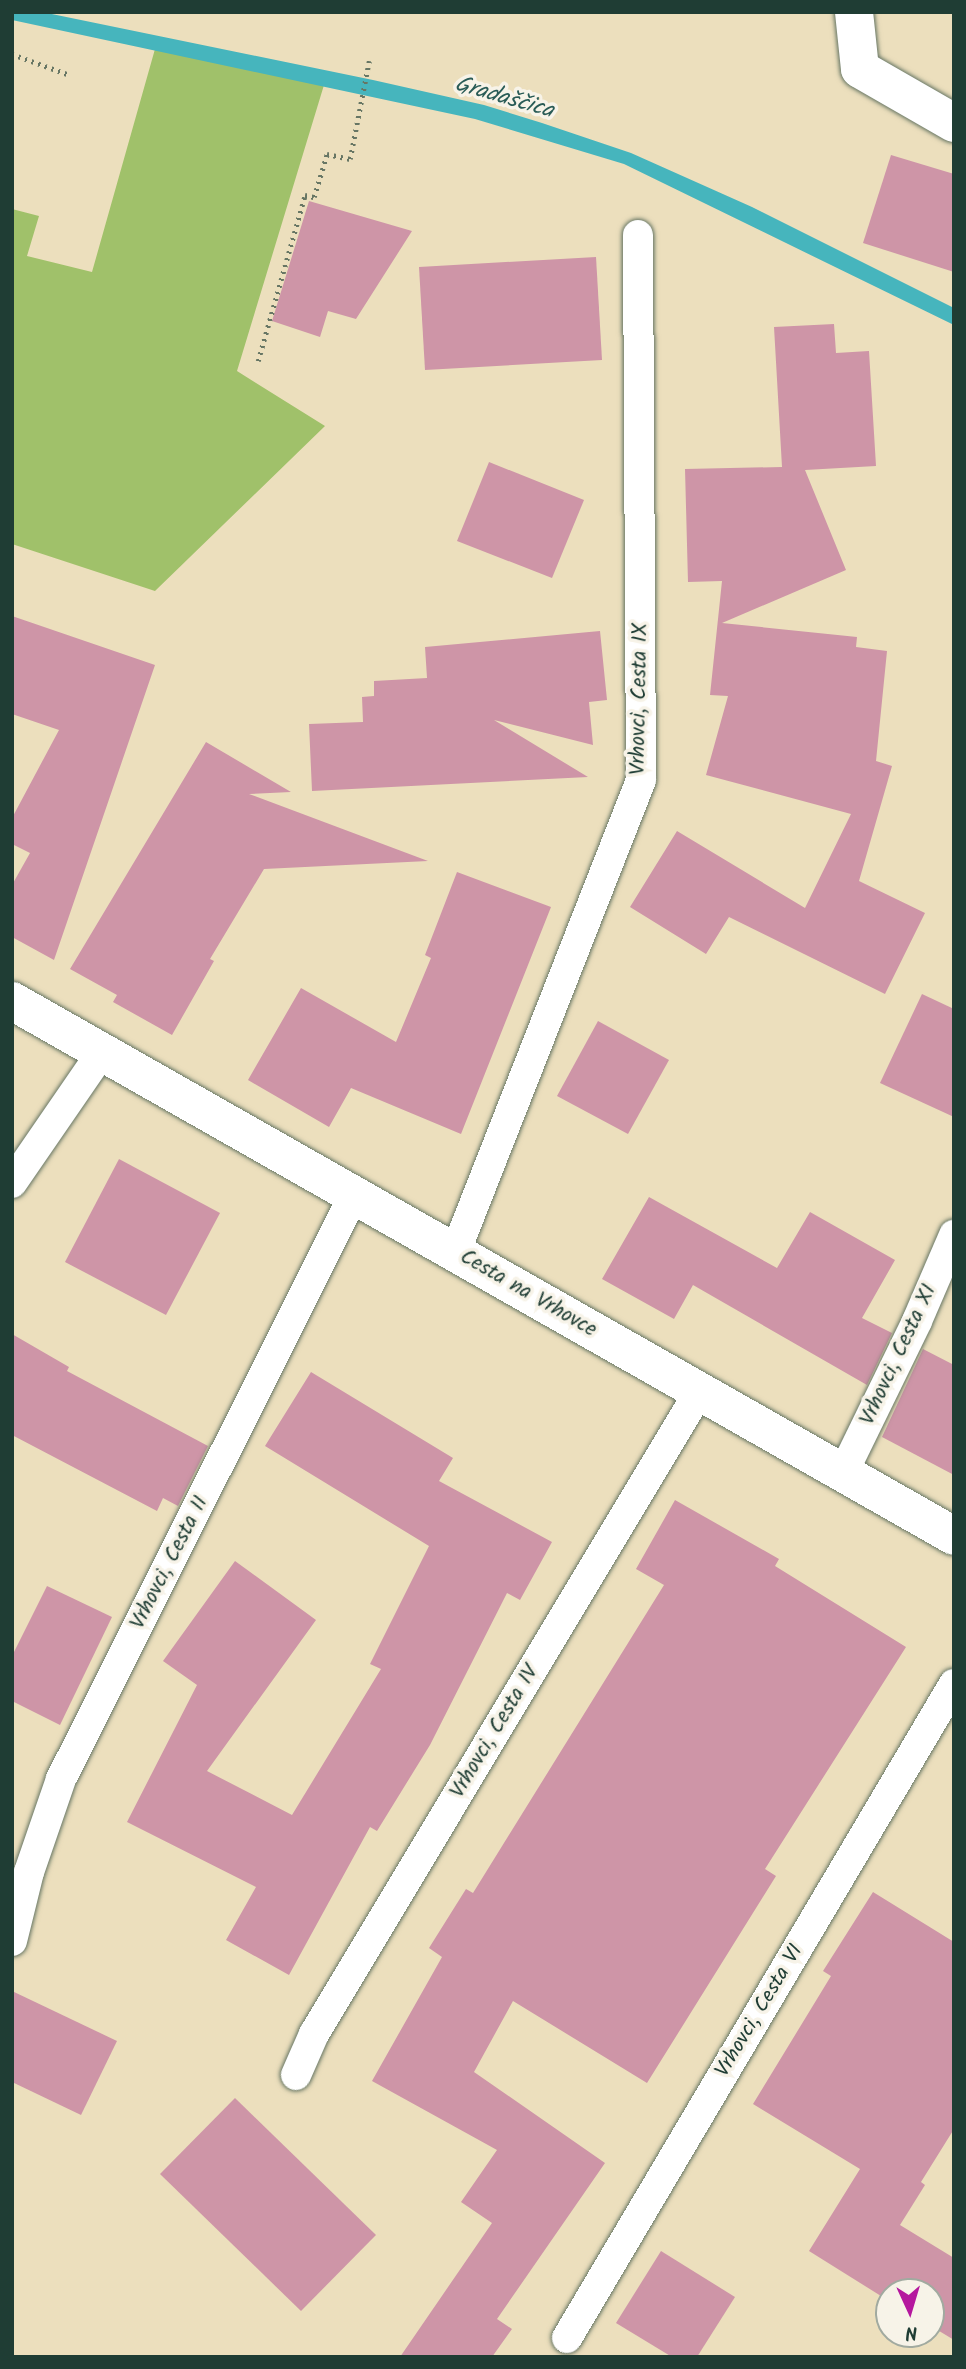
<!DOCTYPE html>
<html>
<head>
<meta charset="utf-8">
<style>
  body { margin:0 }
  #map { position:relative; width:966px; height:2369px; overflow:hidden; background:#ecdfbd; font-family:Kalam,sans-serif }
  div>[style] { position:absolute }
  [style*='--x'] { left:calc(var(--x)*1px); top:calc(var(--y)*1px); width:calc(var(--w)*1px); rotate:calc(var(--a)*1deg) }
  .green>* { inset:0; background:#a0c16a }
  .water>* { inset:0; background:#46b5bd }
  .building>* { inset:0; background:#ce95a7 }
  .path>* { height:4.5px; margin-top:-2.25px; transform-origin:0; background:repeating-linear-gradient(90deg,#677664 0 2px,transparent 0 7px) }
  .roads { filter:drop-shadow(0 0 2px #677664) drop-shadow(0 0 2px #677664) }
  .service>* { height:30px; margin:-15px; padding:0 15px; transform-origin:15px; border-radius:15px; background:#fff }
  .minor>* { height:38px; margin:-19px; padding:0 19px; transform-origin:19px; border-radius:19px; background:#fff }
  .tertiary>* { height:38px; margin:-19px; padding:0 19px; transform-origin:19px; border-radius:19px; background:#fff }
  span { translate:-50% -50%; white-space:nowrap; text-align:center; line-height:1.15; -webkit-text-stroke:7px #f7f3e8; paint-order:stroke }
  .street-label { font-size:21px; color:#1f3d34 }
  .water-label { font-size:23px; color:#295b56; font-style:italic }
  .frame { position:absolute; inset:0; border:14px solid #1f3d34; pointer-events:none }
  .north { position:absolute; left:875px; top:2278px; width:70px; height:70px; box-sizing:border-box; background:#f7f3e8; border:2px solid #a1aaa0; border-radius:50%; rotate:176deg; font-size:19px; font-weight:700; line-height:28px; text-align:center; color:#1f3d34 }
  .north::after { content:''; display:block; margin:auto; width:24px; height:32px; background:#b5179e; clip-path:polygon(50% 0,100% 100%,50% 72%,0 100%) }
</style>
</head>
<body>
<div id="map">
  <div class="green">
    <div style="clip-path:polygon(155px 49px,324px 85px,237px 371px,325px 426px,155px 591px,12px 544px,12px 209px,39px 216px,27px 256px,92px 272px)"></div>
  </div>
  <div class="water">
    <div style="clip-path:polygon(12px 12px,42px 12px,373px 80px,484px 105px,542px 123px,631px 153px,752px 207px,954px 308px,954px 325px,624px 164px,475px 119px,12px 20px)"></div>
  </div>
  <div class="building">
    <div style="clip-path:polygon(891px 155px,954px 174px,954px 272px,863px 243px)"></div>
    <div style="clip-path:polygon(309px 201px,412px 231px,356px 319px,328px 311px,320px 337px,272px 321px)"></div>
    <div style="clip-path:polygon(596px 257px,602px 360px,425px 370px,419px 267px)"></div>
    <div style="clip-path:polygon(834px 324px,836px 353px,869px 351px,876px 466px,805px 470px,846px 570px,722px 623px,857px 637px,856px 647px,887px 651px,876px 761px,892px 766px,859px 881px,925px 913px,885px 994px,729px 917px,706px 954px,630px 907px,677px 831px,805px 908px,851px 814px,706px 775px,728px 696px,710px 695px,722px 581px,688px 582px,685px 469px,782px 467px,774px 327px)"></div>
    <div style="clip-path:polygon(489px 462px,584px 500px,552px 578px,457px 541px)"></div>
    <div style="clip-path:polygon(12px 616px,155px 665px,54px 960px,12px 937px,12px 885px,30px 853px,12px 844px,12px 818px,59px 730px,12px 714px)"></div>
    <div style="clip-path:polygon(600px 631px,607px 700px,589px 702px,593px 745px,494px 720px,588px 777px,312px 791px,309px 724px,363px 722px,362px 697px,374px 696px,374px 681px,427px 678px,425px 647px)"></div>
    <div style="clip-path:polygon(206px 742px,291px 792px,249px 794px,428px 861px,264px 869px,210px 959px,214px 961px,172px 1035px,113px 1002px,117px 995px,70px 969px)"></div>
    <div style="clip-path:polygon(457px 872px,551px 907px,461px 1134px,351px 1088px,329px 1127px,248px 1080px,301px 988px,396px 1042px,431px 958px,425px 955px)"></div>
    <div style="clip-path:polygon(922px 994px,954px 1009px,954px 1117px,880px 1083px)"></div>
    <div style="clip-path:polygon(598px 1021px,669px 1060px,628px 1134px,557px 1096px)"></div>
    <div style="clip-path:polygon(119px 1159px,220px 1213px,166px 1315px,65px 1262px)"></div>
    <div style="clip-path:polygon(649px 1197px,777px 1268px,810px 1212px,895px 1260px,862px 1318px,892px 1333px,867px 1385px,693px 1285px,674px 1319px,602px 1279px)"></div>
    <div style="clip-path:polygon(12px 1334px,69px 1367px,67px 1371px,208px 1446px,178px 1506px,163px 1498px,157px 1511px,12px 1435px)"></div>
    <div style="clip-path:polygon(923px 1349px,954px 1365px,954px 1475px,882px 1437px)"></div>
    <div style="clip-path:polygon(311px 1372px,453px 1458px,439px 1481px,552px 1542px,520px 1600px,507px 1593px,430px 1745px,377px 1831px,370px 1827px,289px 1975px,226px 1940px,256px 1887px,127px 1822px,197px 1685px,163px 1661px,235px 1561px,316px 1620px,207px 1771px,292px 1815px,381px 1669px,370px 1664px,429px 1546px,265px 1446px)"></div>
    <div style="clip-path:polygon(675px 1500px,779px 1559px,775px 1566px,906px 1647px,765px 1869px,776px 1876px,647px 2083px,513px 2001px,474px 2072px,605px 2163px,497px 2319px,512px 2329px,492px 2357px,400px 2357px,492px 2223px,461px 2202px,497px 2150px,372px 2081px,442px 1957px,429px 1948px,466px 1889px,473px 1893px,664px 1585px,636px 1569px)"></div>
    <div style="clip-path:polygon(47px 1586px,112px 1617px,60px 1725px,12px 1701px,12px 1656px)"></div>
    <div style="clip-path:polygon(873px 1892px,954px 1942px,954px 2129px,921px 2182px,925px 2185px,900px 2225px,954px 2258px,954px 2340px,931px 2326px,931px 2292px,889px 2292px,889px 2301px,809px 2251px,860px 2169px,753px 2104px,831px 1976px,823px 1971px)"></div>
    <div style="clip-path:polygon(12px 1991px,117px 2041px,81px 2115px,12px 2082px)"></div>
    <div style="clip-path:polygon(235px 2098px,376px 2235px,301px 2311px,160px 2174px)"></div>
    <div style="clip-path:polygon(661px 2251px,735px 2297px,697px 2357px,672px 2357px,616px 2323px)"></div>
  </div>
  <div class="path">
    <div style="--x:12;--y:54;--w:62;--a:19.9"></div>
    <div style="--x:258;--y:361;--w:173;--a:-74.2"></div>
    <div style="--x:305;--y:195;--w:9;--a:13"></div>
    <div style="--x:314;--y:197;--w:45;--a:-73.2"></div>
    <div style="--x:327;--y:154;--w:24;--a:12"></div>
    <div style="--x:350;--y:159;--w:100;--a:-79"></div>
  </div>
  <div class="roads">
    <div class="service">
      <div style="--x:12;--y:1183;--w:159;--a:-55.5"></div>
      <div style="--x:455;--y:1253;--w:508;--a:-68.53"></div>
      <div style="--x:641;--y:780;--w:545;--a:-90.32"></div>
      <div style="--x:843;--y:1473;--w:169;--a:-64"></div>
      <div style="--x:917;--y:1321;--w:94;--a:-66.7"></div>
      <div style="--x:12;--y:1941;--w:71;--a:-76.2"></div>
      <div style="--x:29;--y:1872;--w:98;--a:-71"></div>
      <div style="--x:61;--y:1779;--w:653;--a:-63.36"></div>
      <div style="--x:296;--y:2075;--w:45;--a:-66.3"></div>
      <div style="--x:314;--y:2034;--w:749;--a:-59.05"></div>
      <div style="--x:567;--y:2338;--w:760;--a:-59.39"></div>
    </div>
    <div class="minor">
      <div style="--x:854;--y:12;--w:57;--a:84"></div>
      <div style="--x:860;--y:69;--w:108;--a:29.9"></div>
    </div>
    <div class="tertiary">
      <div style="--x:12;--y:1001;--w:1083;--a:29.59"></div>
    </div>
  </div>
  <div class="street-label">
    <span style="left:640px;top:699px;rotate:-89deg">Vrhovci, Cesta IX</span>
    <span style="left:528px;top:1294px;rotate:30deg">Cesta na Vrhovce</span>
    <span style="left:899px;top:1355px;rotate:-65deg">Vrhovci, Cesta XI</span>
    <span style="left:170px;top:1563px;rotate:-63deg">Vrhovci, Cesta II</span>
    <span style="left:495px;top:1732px;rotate:-59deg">Vrhovci, Cesta IV</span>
    <span style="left:760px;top:2011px;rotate:-59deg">Vrhovci, Cesta VI</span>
  </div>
  <div class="water-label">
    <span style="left:504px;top:98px;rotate:16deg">Gradaščica</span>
  </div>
  <div class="frame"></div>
  <div class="north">N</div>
</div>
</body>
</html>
